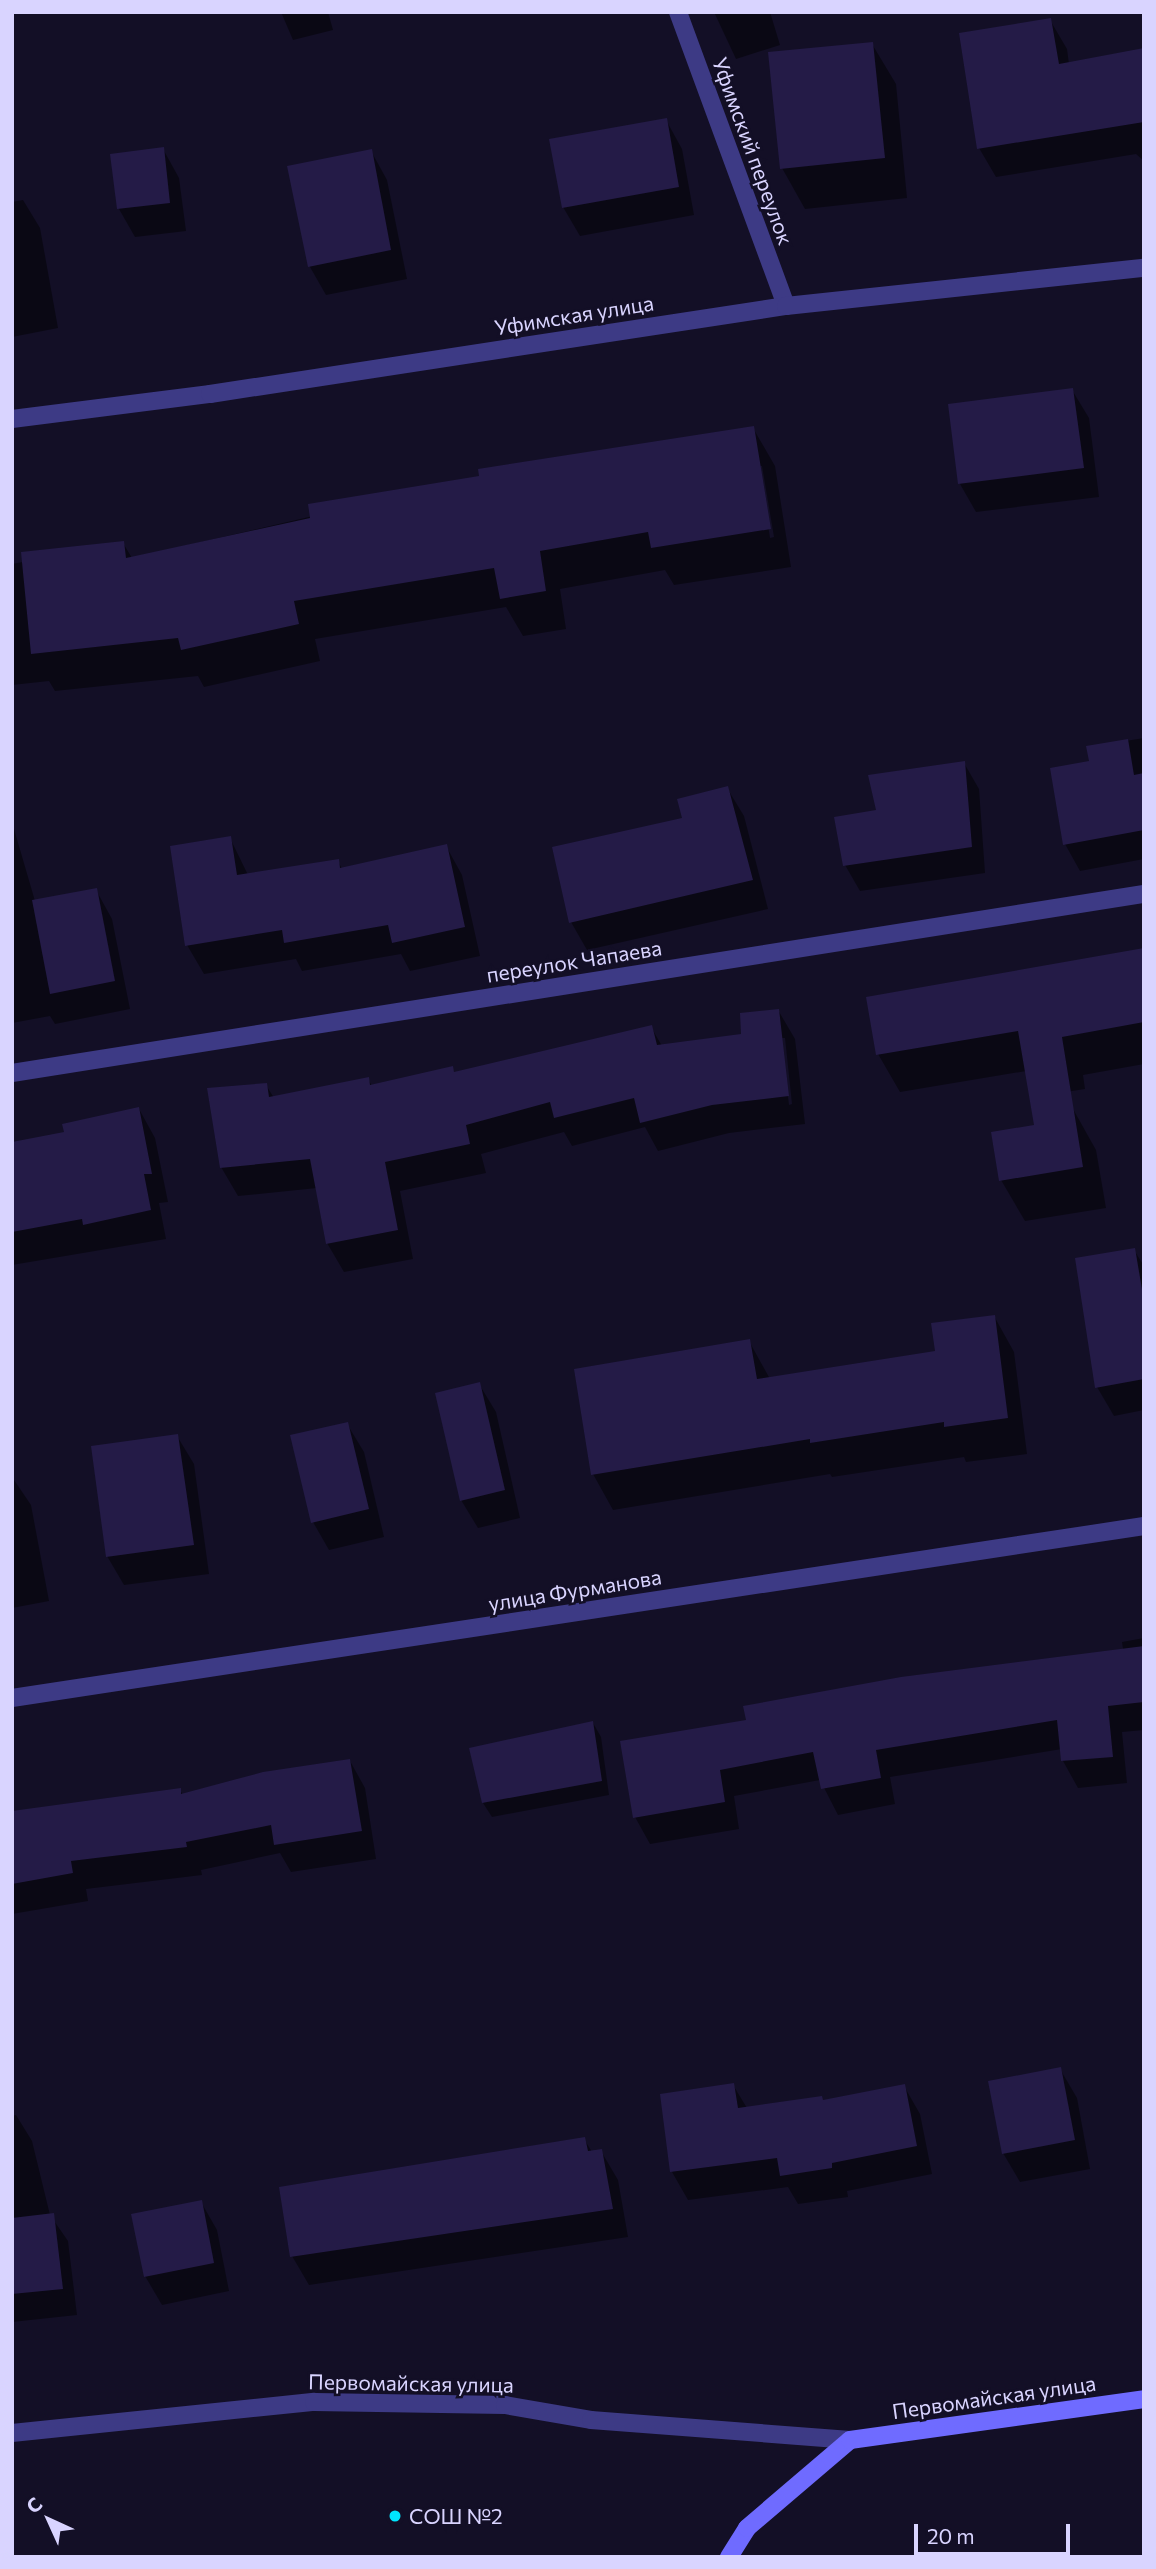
<!DOCTYPE html>
<html>
<head>
<meta charset="utf-8">
<style>
  body { margin:0 }
  #map { position:relative; width:1156px; height:2569px; overflow:hidden; background:#130f26; font-family:Commissioner,sans-serif }
  div>[style] { position:absolute }
  [style*='--x'] { left:calc(var(--x)*1px); top:calc(var(--y)*1px); width:calc(var(--w)*1px); rotate:calc(var(--a)*1deg) }
  .shadow>* { inset:0; background:#0007 }
  .building>* { inset:0; background:#241b47 }
  .street>* { height:18px; margin:-9px; padding:0 9px; transform-origin:9px; border-radius:9px; background:#3d3a85 }
  .secondary>* { height:18px; margin:-9px; padding:0 9px; transform-origin:9px; border-radius:9px; background:#6f6bff }
  .dots>* { width:19px; height:19px; translate:-50% -50%; box-sizing:border-box; border:4px solid #130f26; border-radius:50% }
  span { translate:-50% -50%; white-space:nowrap; text-align:center; line-height:1.15; -webkit-text-stroke:5px #130f26; paint-order:stroke }
  .street-label { font-size:21px; color:#d9d4ff }
  .poi-label { font-size:21px; color:#d9d4ff }
  .left { translate:0 -50%; text-align:left }
  .frame { position:absolute; inset:0; border:14px solid #d9d4ff; pointer-events:none }
  .north { position:absolute; left:14px; top:2485px; width:70px; height:70px; -webkit-text-stroke:5px #130f26; paint-order:stroke; rotate:315deg; font-size:19px; font-weight:700; line-height:28px; text-align:center; color:#d9d4ff }
  .north::after { content:''; display:block; margin:auto; width:24px; height:32px; background:#d9d4ff; clip-path:polygon(50% 0,100% 100%,50% 72%,0 100%) }
  .scale { position:absolute; left:914px; top:2524px; width:156px; height:32px; box-sizing:border-box; border:4px solid #d9d4ff; border-top:0; padding-left:9px; font-size:21px; line-height:24px; white-space:nowrap; color:#d9d4ff; -webkit-text-stroke:5px #130f26; paint-order:stroke }
</style>
</head>
<body>
<div id="map">
  <div class="shadow">
    <div style="clip-path:polygon(281px 12px,328px 12px,333px 30px,293px 40px)"></div>
    <div style="clip-path:polygon(714px 12px,770px 12px,780px 45px,736px 59px)"></div>
    <div style="clip-path:polygon(1050px 20px,1067px 49px,1069px 64px,1144px 49px,1144px 161px,1136px 154px,996px 177px,979px 148px)"></div>
    <div style="clip-path:polygon(872px 44px,896px 84px,907px 198px,805px 209px,782px 168px)"></div>
    <div style="clip-path:polygon(666px 120px,682px 149px,694px 215px,580px 236px,563px 207px)"></div>
    <div style="clip-path:polygon(163px 149px,179px 178px,186px 231px,135px 237px,119px 209px)"></div>
    <div style="clip-path:polygon(371px 151px,387px 180px,407px 279px,326px 295px,310px 267px,290px 167px)"></div>
    <div style="clip-path:polygon(23px 200px,40px 228px,58px 328px,12px 337px,12px 202px)"></div>
    <div style="clip-path:polygon(1072px 390px,1089px 418px,1099px 497px,976px 512px,960px 484px)"></div>
    <div style="clip-path:polygon(evenodd,753px 428px,775px 466px,791px 567px,674px 585px,665px 570px,560px 589px,566px 629px,523px 636px,506px 607px,315px 639px,320px 661px,204px 687px,198px 676px,55px 691px,49px 681px,12px 685px,12px 564px,123px 543px,132px 558px,481px 477px,753px 428px,759px 466px,762px 466px,774px 537px,770px 538px,759px 466px)"></div>
    <div style="clip-path:polygon(1144px 738px,1144px 859px,1080px 871px,1065px 844px,1092px 763px,1088px 747px)"></div>
    <div style="clip-path:polygon(964px 763px,979px 789px,985px 873px,860px 891px,845px 865px,878px 811px)"></div>
    <div style="clip-path:polygon(727px 788px,744px 816px,768px 909px,587px 950px,571px 922px,684px 819px)"></div>
    <div style="clip-path:polygon(12px 822px,35px 901px,96px 890px,112px 919px,130px 1009px,55px 1024px,50px 1016px,12px 1023px)"></div>
    <div style="clip-path:polygon(230px 838px,248px 875px,338px 861px,342px 869px,446px 846px,462px 875px,480px 956px,410px 971px,401px 954px,302px 971px,296px 959px,204px 974px,187px 945px)"></div>
    <div style="clip-path:polygon(1144px 955px,1144px 1064px,1083px 1075px,1085px 1089px,1046px 1095px,1032px 1070px,900px 1092px,878px 1054px)"></div>
    <div style="clip-path:polygon(evenodd,778px 1010px,795px 1039px,805px 1124px,729px 1133px,658px 1151px,645px 1127px,572px 1146px,564px 1132px,481px 1154px,486px 1173px,400px 1191px,413px 1259px,344px 1272px,327px 1243px,317px 1188px,238px 1196px,221px 1167px,266px 1085px,274px 1098px,368px 1079px,372px 1086px,452px 1068px,455px 1074px,651px 1027px,662px 1046px,743px 1036px,778px 1010px,781px 1038px,785px 1038px,792px 1104px,789px 1105px,781px 1038px)"></div>
    <div style="clip-path:polygon(139px 1109px,155px 1138px,168px 1202px,159px 1203px,166px 1239px,12px 1265px,12px 1144px,66px 1134px)"></div>
    <div style="clip-path:polygon(1073px 1109px,1096px 1150px,1106px 1208px,1025px 1221px,1001px 1180px,1036px 1127px)"></div>
    <div style="clip-path:polygon(1134px 1250px,1144px 1266px,1144px 1410px,1114px 1416px,1097px 1387px)"></div>
    <div style="clip-path:polygon(994px 1316px,1014px 1352px,1027px 1454px,966px 1462px,964px 1457px,832px 1477px,830px 1474px,613px 1510px,593px 1474px,749px 1341px,770px 1379px,937px 1352px)"></div>
    <div style="clip-path:polygon(479px 1384px,496px 1412px,520px 1518px,478px 1528px,461px 1500px)"></div>
    <div style="clip-path:polygon(347px 1424px,364px 1452px,384px 1537px,329px 1550px,313px 1522px)"></div>
    <div style="clip-path:polygon(177px 1436px,194px 1464px,209px 1574px,124px 1585px,107px 1556px)"></div>
    <div style="clip-path:polygon(12px 1477px,31px 1505px,49px 1601px,12px 1608px)"></div>
    <div style="clip-path:polygon(1144px 1638px,1144px 1730px,1122px 1732px,1127px 1783px,1078px 1788px,1063px 1761px,1062px 1749px,890px 1777px,895px 1804px,838px 1815px,820px 1780px,734px 1796px,739px 1829px,650px 1844px,635px 1817px,748px 1721px,1123px 1649px,1122px 1642px)"></div>
    <div style="clip-path:polygon(593px 1723px,601px 1737px,609px 1795px,492px 1817px,483px 1803px)"></div>
    <div style="clip-path:polygon(350px 1761px,365px 1788px,376px 1859px,291px 1872px,280px 1853px,201px 1870px,202px 1875px,86px 1889px,88px 1901px,12px 1914px,12px 1813px,180px 1790px,183px 1795px)"></div>
    <div style="clip-path:polygon(1060px 2069px,1077px 2098px,1090px 2169px,1020px 2182px,1003px 2153px)"></div>
    <div style="clip-path:polygon(733px 2085px,747px 2108px,824px 2102px,904px 2086px,920px 2114px,932px 2174px,847px 2191px,848px 2197px,798px 2204px,788px 2187px,688px 2200px,672px 2172px)"></div>
    <div style="clip-path:polygon(16px 2115px,32px 2141px,50px 2215px,68px 2241px,77px 2315px,12px 2322px,12px 2116px)"></div>
    <div style="clip-path:polygon(584px 2139px,592px 2152px,601px 2151px,618px 2180px,628px 2237px,309px 2285px,292px 2256px)"></div>
    <div style="clip-path:polygon(201px 2202px,217px 2230px,229px 2291px,162px 2305px,145px 2276px)"></div>
  </div>
  <div class="building">
    <div style="clip-path:polygon(1051px 18px,1059px 64px,1144px 48px,1144px 122px,977px 149px,959px 33px)"></div>
    <div style="clip-path:polygon(873px 42px,885px 158px,780px 169px,768px 52px)"></div>
    <div style="clip-path:polygon(667px 118px,679px 187px,562px 208px,549px 139px)"></div>
    <div style="clip-path:polygon(164px 147px,170px 203px,117px 209px,110px 154px)"></div>
    <div style="clip-path:polygon(372px 149px,391px 250px,308px 267px,287px 166px)"></div>
    <div style="clip-path:polygon(1073px 388px,1084px 468px,958px 484px,948px 404px)"></div>
    <div style="clip-path:polygon(754px 426px,771px 529px,651px 548px,648px 532px,540px 551px,546px 591px,500px 599px,494px 568px,294px 601px,299px 624px,181px 650px,178px 638px,31px 654px,21px 552px,124px 541px,126px 558px,310px 518px,308px 504px,479px 476px,478px 469px)"></div>
    <div style="clip-path:polygon(1128px 739px,1134px 775px,1144px 773px,1144px 830px,1063px 845px,1050px 768px,1089px 761px,1086px 746px)"></div>
    <div style="clip-path:polygon(965px 761px,972px 847px,843px 866px,834px 817px,876px 810px,868px 775px)"></div>
    <div style="clip-path:polygon(728px 786px,753px 880px,569px 923px,552px 847px,682px 818px,677px 799px)"></div>
    <div style="clip-path:polygon(231px 836px,237px 875px,339px 859px,340px 868px,447px 844px,465px 927px,392px 943px,388px 925px,284px 943px,282px 930px,185px 946px,170px 846px)"></div>
    <div style="clip-path:polygon(97px 888px,115px 981px,50px 994px,32px 900px)"></div>
    <div style="clip-path:polygon(1144px 948px,1144px 1022px,1062px 1037px,1083px 1167px,999px 1181px,991px 1132px,1034px 1125px,1018px 1031px,876px 1055px,866px 997px)"></div>
    <div style="clip-path:polygon(779px 1009px,789px 1096px,712px 1105px,640px 1123px,634px 1098px,554px 1118px,550px 1102px,466px 1125px,470px 1144px,385px 1162px,398px 1230px,326px 1244px,310px 1159px,220px 1168px,207px 1088px,267px 1083px,269px 1097px,369px 1077px,370px 1085px,453px 1066px,454px 1072px,652px 1025px,657px 1045px,741px 1034px,740px 1013px)"></div>
    <div style="clip-path:polygon(139px 1107px,152px 1174px,144px 1174px,151px 1210px,83px 1225px,82px 1219px,12px 1232px,12px 1142px,64px 1132px,62px 1124px)"></div>
    <div style="clip-path:polygon(1135px 1248px,1144px 1301px,1144px 1379px,1095px 1388px,1075px 1258px)"></div>
    <div style="clip-path:polygon(995px 1315px,1008px 1418px,944px 1427px,944px 1422px,810px 1443px,810px 1439px,591px 1475px,574px 1369px,750px 1339px,757px 1379px,935px 1351px,931px 1323px)"></div>
    <div style="clip-path:polygon(480px 1382px,505px 1490px,460px 1501px,435px 1393px)"></div>
    <div style="clip-path:polygon(348px 1422px,369px 1509px,311px 1523px,290px 1435px)"></div>
    <div style="clip-path:polygon(178px 1434px,194px 1545px,106px 1557px,91px 1446px)"></div>
    <div style="clip-path:polygon(1144px 1646px,1144px 1702px,1108px 1706px,1113px 1757px,1061px 1761px,1057px 1720px,876px 1750px,881px 1778px,821px 1789px,813px 1752px,720px 1770px,725px 1802px,633px 1818px,620px 1741px,746px 1720px,743px 1706px,901px 1677px)"></div>
    <div style="clip-path:polygon(593px 1721px,602px 1781px,482px 1803px,469px 1748px)"></div>
    <div style="clip-path:polygon(350px 1759px,362px 1831px,274px 1845px,271px 1825px,186px 1842px,187px 1847px,71px 1861px,73px 1873px,12px 1884px,12px 1811px,181px 1788px,181px 1794px,263px 1772px)"></div>
    <div style="clip-path:polygon(1061px 2067px,1075px 2140px,1002px 2154px,988px 2081px)"></div>
    <div style="clip-path:polygon(734px 2083px,738px 2108px,822px 2096px,823px 2100px,905px 2084px,917px 2146px,832px 2163px,832px 2168px,780px 2176px,777px 2158px,670px 2172px,660px 2094px)"></div>
    <div style="clip-path:polygon(585px 2137px,588px 2151px,602px 2149px,613px 2209px,290px 2257px,279px 2187px)"></div>
    <div style="clip-path:polygon(202px 2200px,214px 2263px,144px 2277px,131px 2214px)"></div>
    <div style="clip-path:polygon(54px 2213px,63px 2289px,12px 2294px,12px 2218px)"></div>
  </div>
  <div class="street">
    <div style="--x:678;--y:12;--w:313;--a:69.8"></div>
    <div style="--x:12;--y:419;--w:200;--a:-7.2"></div>
    <div style="--x:210;--y:394;--w:583;--a:-8.69"></div>
    <div style="--x:786;--y:306;--w:360;--a:-6.1"></div>
    <div style="--x:12;--y:1073;--w:1146;--a:-8.99"></div>
    <div style="--x:12;--y:1698;--w:1145;--a:-8.64"></div>
    <div style="--x:12;--y:2433;--w:304;--a:-5.9"></div>
    <div style="--x:314;--y:2402;--w:191;--a:0.9"></div>
    <div style="--x:505;--y:2405;--w:87;--a:9.9"></div>
    <div style="--x:591;--y:2420;--w:260;--a:4.4"></div>
  </div>
  <div class="secondary">
    <div style="--x:729;--y:2557;--w:34;--a:-58"></div>
    <div style="--x:747;--y:2528;--w:135;--a:-40.5"></div>
    <div style="--x:850;--y:2440;--w:297;--a:-7.9"></div>
  </div>
  <div class="dots">
    <div style="left:395px;top:2516px;background:#00e5ff"></div>
  </div>
  <div class="street-label">
    <span style="left:753px;top:151px;rotate:70deg">Уфимский переулок</span>
    <span style="left:574px;top:315px;rotate:-9deg">Уфимская улица</span>
    <span style="left:574px;top:961px;rotate:-9deg">переулок Чапаева</span>
    <span style="left:575px;top:1590px;rotate:-9deg">улица Фурманова</span>
    <span style="left:411px;top:2383px;rotate:1deg">Первомайская улица</span>
    <span style="left:994px;top:2397px;rotate:-8deg">Первомайская улица</span>
  </div>
  <div class="poi-label">
    <span class="left" style="left:409px;top:2516px">СОШ №2</span>
  </div>
  <div class="frame"></div>
  <div class="north">С</div>
  <div class="scale">20 m</div>
</div>
</body>
</html>
